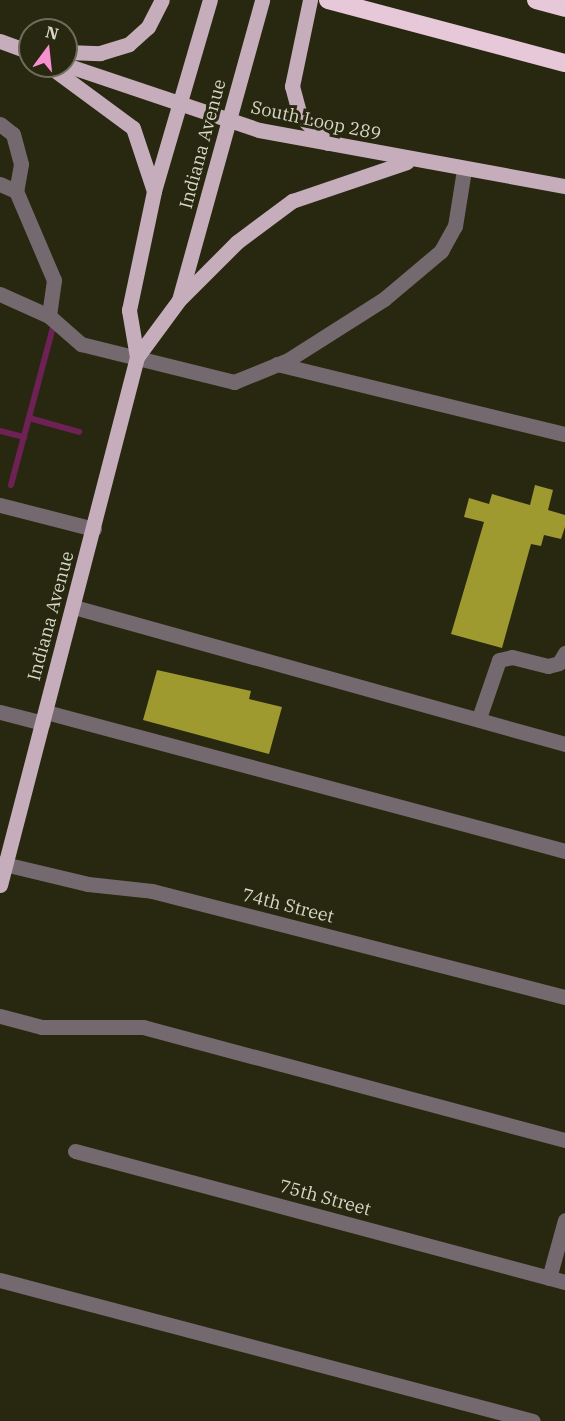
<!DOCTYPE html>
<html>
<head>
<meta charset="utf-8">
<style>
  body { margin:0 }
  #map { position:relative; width:565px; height:1421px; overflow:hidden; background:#28270f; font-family:"IBM Plex Serif",serif }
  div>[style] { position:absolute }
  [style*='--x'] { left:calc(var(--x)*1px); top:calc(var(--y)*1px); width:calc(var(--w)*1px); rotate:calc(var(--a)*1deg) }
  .stream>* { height:6px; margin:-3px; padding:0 3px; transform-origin:3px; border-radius:3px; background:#6e2155 }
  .building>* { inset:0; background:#9e9a30 }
  .minor>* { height:15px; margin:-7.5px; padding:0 7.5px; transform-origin:7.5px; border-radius:7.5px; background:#756970 }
  .major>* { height:15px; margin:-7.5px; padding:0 7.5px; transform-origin:7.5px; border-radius:7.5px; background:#c6adbb }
  .highway>* { height:18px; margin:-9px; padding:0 9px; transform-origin:9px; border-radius:9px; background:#e6c8d9 }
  span { translate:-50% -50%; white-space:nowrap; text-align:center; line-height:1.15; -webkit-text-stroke:6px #28270f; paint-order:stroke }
  .street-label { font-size:18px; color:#d7d7c8 }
  .north { position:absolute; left:18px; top:18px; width:60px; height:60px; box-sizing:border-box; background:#28270f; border:2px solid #6e6d59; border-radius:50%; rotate:15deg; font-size:16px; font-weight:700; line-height:24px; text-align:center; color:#d7d7c8 }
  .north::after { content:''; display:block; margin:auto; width:21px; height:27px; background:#f690d0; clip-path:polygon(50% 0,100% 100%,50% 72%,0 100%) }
</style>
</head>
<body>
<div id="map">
  <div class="stream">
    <div style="--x:29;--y:418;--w:52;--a:15.6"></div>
    <div style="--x:0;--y:431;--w:25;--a:14"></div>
    <div style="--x:11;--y:485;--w:168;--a:-75.1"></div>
  </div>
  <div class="building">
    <div style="clip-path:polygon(535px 485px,553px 490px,548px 510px,565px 515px,565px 527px,561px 539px,544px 535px,541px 546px,531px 544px,502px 648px,451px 634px,484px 522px,464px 517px,469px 498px,489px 504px,492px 494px,530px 505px)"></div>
    <div style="clip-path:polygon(157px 670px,251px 691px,249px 699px,282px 707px,269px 754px,143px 720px)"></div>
  </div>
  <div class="minor">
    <div style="--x:0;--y:124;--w:16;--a:38"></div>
    <div style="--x:13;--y:134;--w:31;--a:75"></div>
    <div style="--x:21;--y:164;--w:27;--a:100"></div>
    <div style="--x:0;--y:184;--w:17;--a:24"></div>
    <div style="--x:16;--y:191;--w:97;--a:66.9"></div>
    <div style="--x:54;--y:280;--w:36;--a:98"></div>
    <div style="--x:0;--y:294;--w:54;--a:24.2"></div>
    <div style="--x:49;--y:316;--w:43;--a:41.2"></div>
    <div style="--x:81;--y:344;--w:158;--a:13.9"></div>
    <div style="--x:234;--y:382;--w:58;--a:-22.2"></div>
    <div style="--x:288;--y:360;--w:114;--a:-32.4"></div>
    <div style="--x:384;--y:299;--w:75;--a:-40.1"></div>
    <div style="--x:441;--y:251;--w:29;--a:-61"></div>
    <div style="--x:455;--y:226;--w:57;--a:-80.9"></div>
    <div style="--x:277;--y:364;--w:296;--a:13.7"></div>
    <div style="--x:0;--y:505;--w:97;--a:14.3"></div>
    <div style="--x:74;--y:607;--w:510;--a:15.59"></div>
    <div style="--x:0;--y:712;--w:44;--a:14.3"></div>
    <div style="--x:46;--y:712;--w:537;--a:14.99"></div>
    <div style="--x:479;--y:718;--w:61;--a:-71"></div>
    <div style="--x:499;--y:660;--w:13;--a:-13"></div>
    <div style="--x:512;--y:657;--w:37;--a:14"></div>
    <div style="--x:548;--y:666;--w:11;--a:-15"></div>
    <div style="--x:559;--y:663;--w:12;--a:-59"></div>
    <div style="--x:0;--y:863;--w:90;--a:13.4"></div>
    <div style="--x:88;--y:884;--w:64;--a:6.2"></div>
    <div style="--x:152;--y:891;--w:426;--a:14.4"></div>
    <div style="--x:0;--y:1016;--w:43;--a:14.7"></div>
    <div style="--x:42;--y:1027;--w:101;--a:0"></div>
    <div style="--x:143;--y:1027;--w:437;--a:15"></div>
    <div style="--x:75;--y:1151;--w:507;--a:14.97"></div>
    <div style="--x:549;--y:1278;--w:60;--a:-74.6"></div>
    <div style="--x:0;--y:1280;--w:551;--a:14.82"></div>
  </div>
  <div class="major">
    <div style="--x:310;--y:0;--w:88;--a:101.8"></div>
    <div style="--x:292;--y:86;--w:31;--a:75"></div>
    <div style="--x:300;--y:116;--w:39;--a:44"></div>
    <div style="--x:0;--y:41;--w:32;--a:20"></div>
    <div style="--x:66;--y:52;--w:34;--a:2"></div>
    <div style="--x:100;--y:53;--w:30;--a:-17"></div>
    <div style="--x:129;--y:44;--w:25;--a:-42"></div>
    <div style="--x:148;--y:27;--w:30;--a:-63"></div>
    <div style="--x:66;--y:65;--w:204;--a:18.6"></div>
    <div style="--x:259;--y:130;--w:311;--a:10.4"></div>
    <div style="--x:49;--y:66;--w:104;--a:36.4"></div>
    <div style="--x:133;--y:128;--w:66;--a:71.6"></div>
    <div style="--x:181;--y:298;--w:79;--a:-45"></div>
    <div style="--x:237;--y:242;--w:69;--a:-36.7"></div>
    <div style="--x:292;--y:201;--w:121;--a:-18.7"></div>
    <div style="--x:137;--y:357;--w:48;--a:-99.7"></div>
    <div style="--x:129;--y:310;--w:122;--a:-78.1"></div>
    <div style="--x:154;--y:191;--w:199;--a:-73.7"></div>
    <div style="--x:0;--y:885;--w:545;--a:-75.45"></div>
    <div style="--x:137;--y:357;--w:71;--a:-53.6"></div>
    <div style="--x:179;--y:300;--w:311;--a:-74.5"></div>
  </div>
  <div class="highway">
    <div style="--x:328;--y:0;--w:245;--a:14.9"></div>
    <div style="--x:536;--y:0;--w:30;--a:15"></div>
  </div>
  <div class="street-label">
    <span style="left:316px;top:121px;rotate:12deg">South Loop 289</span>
    <span style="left:203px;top:144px;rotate:-75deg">Indiana Avenue</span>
    <span style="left:51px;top:616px;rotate:-75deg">Indiana Avenue</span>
    <span style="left:288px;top:906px;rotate:14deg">74th Street</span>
    <span style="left:325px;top:1198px;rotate:15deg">75th Street</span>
  </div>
  <div class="north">N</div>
</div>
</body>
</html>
